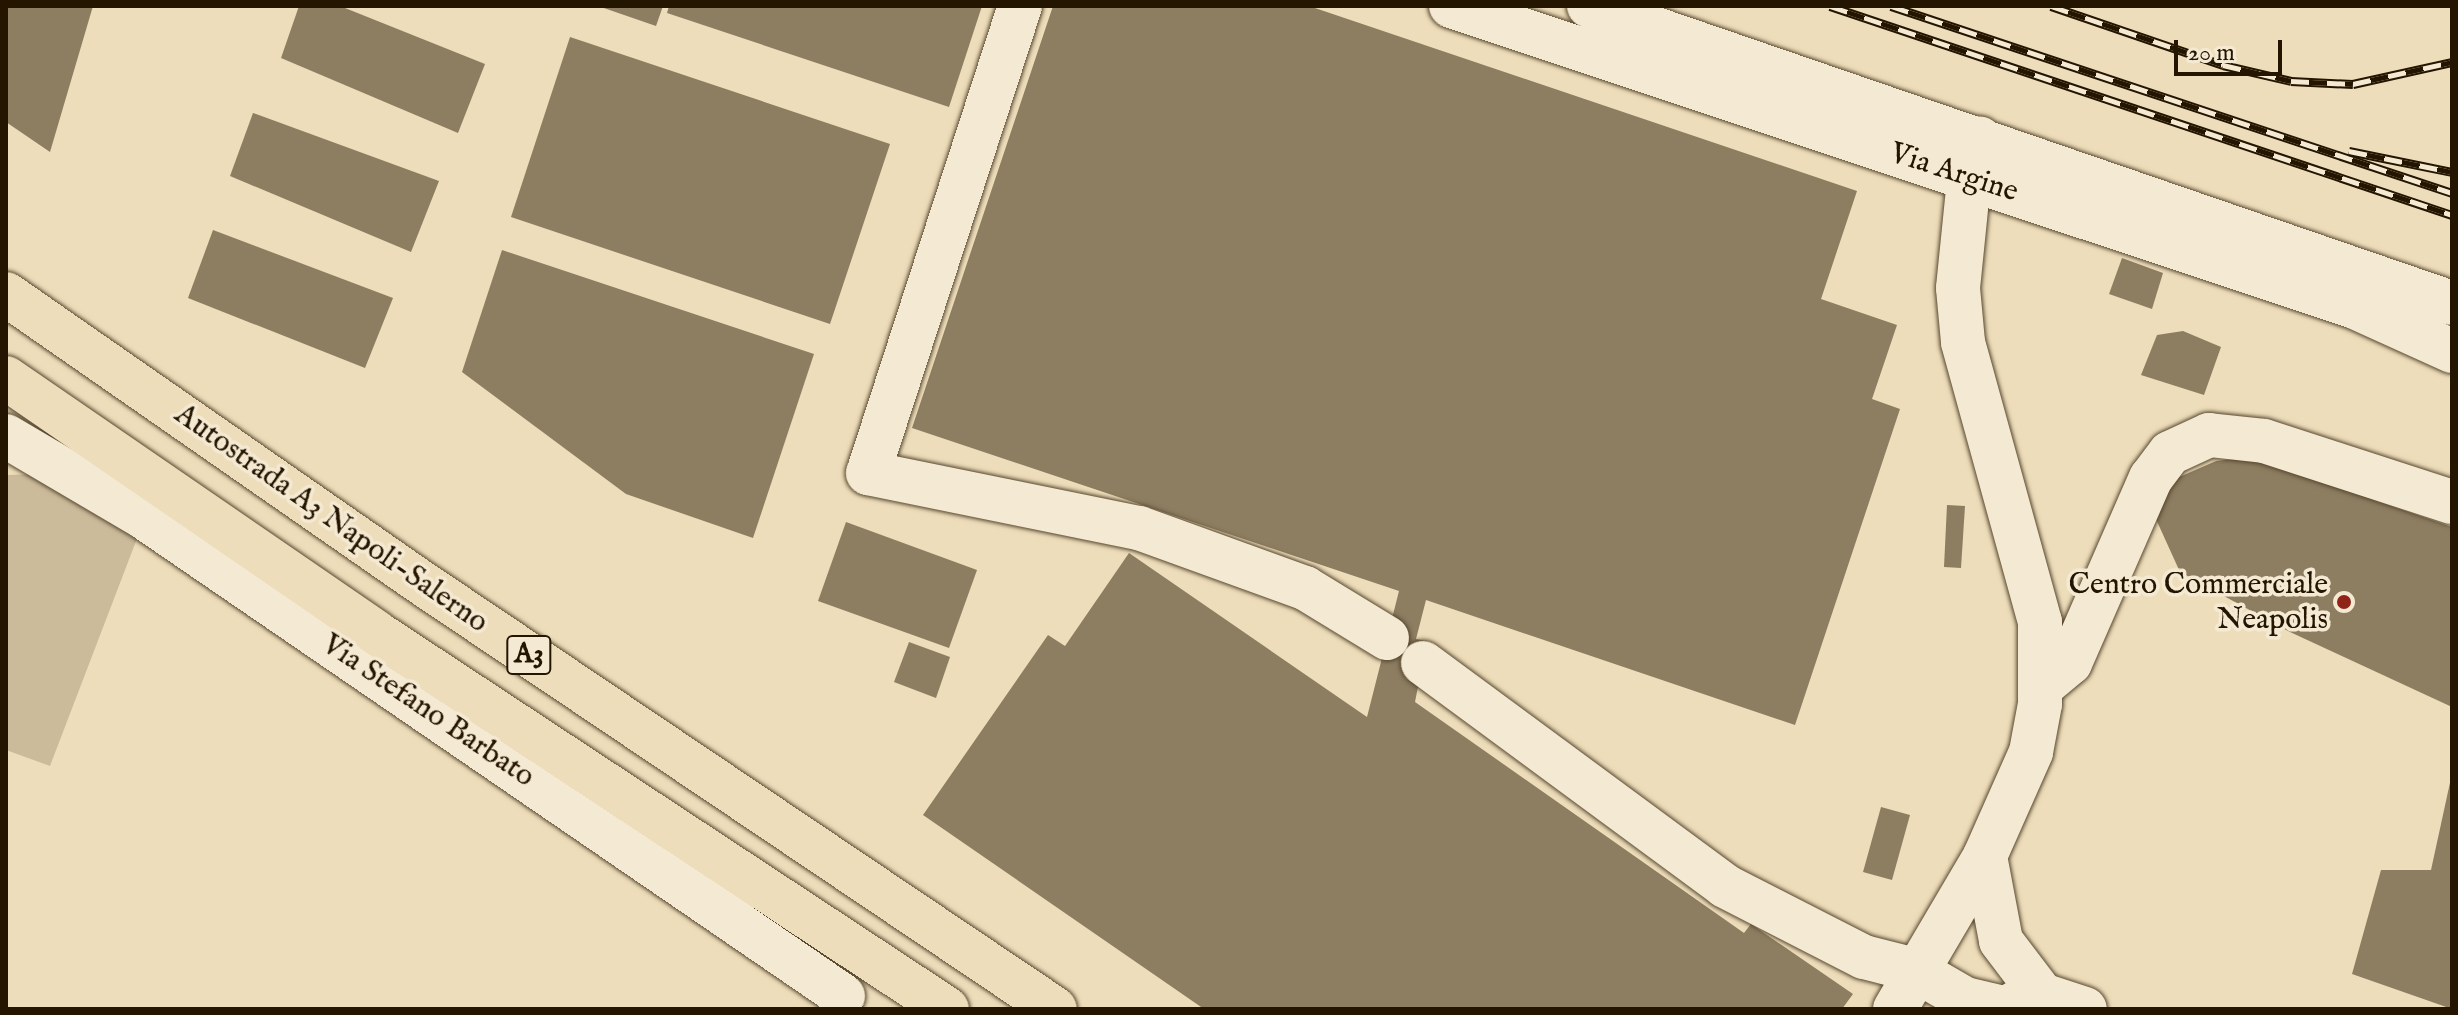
<!DOCTYPE html>
<html>
<head>
<meta charset="utf-8">
<style>
  body { margin:0 }
  #map { position:relative; width:2458px; height:1015px; overflow:hidden; background:#eeddba; font-family:"IM FELL English",serif }
  div>[style] { position:absolute }
  [style*='--x'] { left:calc(var(--x)*1px); top:calc(var(--y)*1px); width:calc(var(--w)*1px); rotate:calc(var(--a)*1deg) }
  .green>* { inset:0; background:#ccbb9b }
  .building>* { inset:0; background:#8d7d61 }
  .roads { filter:drop-shadow(0 0 2px #56472f) drop-shadow(0 0 2px #56472f) }
  .minor>* { height:44px; margin:-22px; padding:0 22px; transform-origin:22px; border-radius:22px; background:#f4e9d2 }
  .highway>* { height:44px; margin:-22px; padding:0 22px; transform-origin:22px; border-radius:22px; background:#eeddba }
  .rail>* { height:9px; margin-top:-4.5px; transform-origin:0; background:repeating-linear-gradient(90deg,#f4e9d2 0 18px,#241501 0 36px); box-sizing:border-box; border-block:2px solid #241501 }
  .dots>* { width:22px; height:22px; translate:-50% -50%; box-sizing:border-box; border:4px solid #f4e9d2; border-radius:50% }
  span { translate:-50% -50%; white-space:nowrap; text-align:center; line-height:1.15; -webkit-text-stroke:7px #f4e9d2; paint-order:stroke }
  .shield-label span { padding:2px 6px; background:#f4e9d2; border:2px solid; border-radius:6px; -webkit-text-stroke-width:0 }
  .shield-label { font-size:28px; color:#241501; font-weight:700 }
  .street-label { font-size:30px; color:#241501 }
  .poi-label { font-size:30px; color:#241501 }
  .right { translate:-100% -50%; text-align:right }
  .frame { position:absolute; inset:0; border:8px solid #241501; pointer-events:none }
  .scale { position:absolute; left:2174px; top:40px; width:108px; height:36px; box-sizing:border-box; border:4px solid #241501; border-top:0; padding-left:10px; font-size:24px; line-height:28px; white-space:nowrap; color:#241501; -webkit-text-stroke:6px #f4e9d2; paint-order:stroke }
</style>
</head>
<body>
<div id="map">
  <div class="green">
    <div style="clip-path:polygon(43px 474px,138px 536px,50px 766px,6px 750px,6px 475px)"></div>
  </div>
  <div class="building">
    <div style="clip-path:polygon(6px 6px,93px 6px,50px 152px,6px 122px)"></div>
    <div style="clip-path:polygon(299px 6px,340px 6px,485px 64px,458px 133px,281px 58px)"></div>
    <div style="clip-path:polygon(598px 6px,663px 6px,656px 26px)"></div>
    <div style="clip-path:polygon(669px 6px,982px 6px,949px 107px,667px 13px)"></div>
    <div style="clip-path:polygon(1053px 6px,1309px 6px,1857px 191px,1821px 299px,1897px 325px,1872px 399px,1900px 409px,1795px 725px,1426px 600px,1416px 639px,1427px 641px,1415px 702px,1744px 933px,1751px 924px,1853px 994px,1842px 1009px,1204px 1009px,923px 815px,1048px 635px,1065px 646px,1129px 553px,1367px 717px,1399px 591px,912px 428px)"></div>
    <div style="clip-path:polygon(570px 37px,890px 144px,830px 324px,511px 217px)"></div>
    <div style="clip-path:polygon(253px 113px,439px 181px,411px 252px,230px 176px)"></div>
    <div style="clip-path:polygon(213px 230px,393px 298px,365px 368px,188px 298px)"></div>
    <div style="clip-path:polygon(502px 250px,814px 354px,753px 538px,626px 494px,462px 372px)"></div>
    <div style="clip-path:polygon(2122px 258px,2163px 273px,2152px 309px,2109px 294px)"></div>
    <div style="clip-path:polygon(2183px 331px,2221px 347px,2204px 395px,2141px 375px,2157px 335px)"></div>
    <div style="clip-path:polygon(2250px 457px,2452px 527px,2452px 707px,2290px 632px,2180px 572px,2155px 517px,2170px 481px,2216px 461px)"></div>
    <div style="clip-path:polygon(1947px 505px,1965px 506px,1961px 568px,1944px 567px)"></div>
    <div style="clip-path:polygon(846px 522px,977px 570px,949px 648px,818px 601px)"></div>
    <div style="clip-path:polygon(909px 642px,950px 657px,936px 698px,894px 682px)"></div>
    <div style="clip-path:polygon(2451px 778px,2452px 778px,2452px 1009px,2352px 974px,2381px 870px,2431px 870px)"></div>
    <div style="clip-path:polygon(1881px 807px,1910px 815px,1892px 880px,1863px 872px)"></div>
  </div>
  <div class="roads">
    <div class="minor">
      <div style="--x:1020;--y:6;--w:491;--a:108"></div>
      <div style="--x:868;--y:473;--w:277;--a:11.5"></div>
      <div style="--x:1139;--y:528;--w:177;--a:19.9"></div>
      <div style="--x:1305;--y:588;--w:96;--a:31.4"></div>
      <div style="--x:1451;--y:6;--w:953;--a:18.42"></div>
      <div style="--x:2355;--y:307;--w:107;--a:24.4"></div>
      <div style="--x:1589;--y:6;--w:913;--a:18.99"></div>
      <div style="--x:6;--y:436;--w:161;--a:30.5"></div>
      <div style="--x:145;--y:518;--w:846;--a:34.4"></div>
      <div style="--x:1423;--y:663;--w:375;--a:36.4"></div>
      <div style="--x:1725;--y:886;--w:156;--a:27.1"></div>
      <div style="--x:1864;--y:957;--w:53;--a:14.3"></div>
      <div style="--x:1915;--y:970;--w:58;--a:30.1"></div>
      <div style="--x:1965;--y:999;--w:37;--a:13"></div>
      <div style="--x:2041;--y:687;--w:38;--a:-40"></div>
      <div style="--x:2070;--y:663;--w:202;--a:-66.4"></div>
      <div style="--x:2151;--y:478;--w:31;--a:-53"></div>
      <div style="--x:2170;--y:453;--w:43;--a:-24.8"></div>
      <div style="--x:2209;--y:435;--w:55;--a:6.2"></div>
      <div style="--x:2264;--y:441;--w:198;--a:18"></div>
      <div style="--x:1985;--y:856;--w:86;--a:79.3"></div>
      <div style="--x:2001;--y:941;--w:68;--a:52.8"></div>
      <div style="--x:2015;--y:1003;--w:28;--a:-17"></div>
      <div style="--x:2042;--y:995;--w:45;--a:18"></div>
      <div style="--x:1895;--y:1009;--w:178;--a:-59.5"></div>
      <div style="--x:1985;--y:856;--w:114;--a:-66.1"></div>
      <div style="--x:2031;--y:752;--w:49;--a:-79.4"></div>
      <div style="--x:2040;--y:704;--w:82;--a:-90"></div>
      <div style="--x:2040;--y:622;--w:290;--a:-105.4"></div>
      <div style="--x:1963;--y:342;--w:54;--a:-95.3"></div>
      <div style="--x:1958;--y:288;--w:110;--a:-84.2"></div>
      <div style="--x:1969;--y:179;--w:42;--a:-75"></div>
    </div>
    <div class="highway">
      <div style="--x:6;--y:294;--w:499;--a:34.8"></div>
      <div style="--x:416;--y:579;--w:770;--a:33.94"></div>
      <div style="--x:6;--y:378;--w:448;--a:34.5"></div>
      <div style="--x:375;--y:632;--w:685;--a:33.39"></div>
    </div>
  </div>
  <div class="rail">
    <div style="--x:1830;--y:6;--w:656;--a:18.57"></div>
    <div style="--x:1891;--y:6;--w:591;--a:18.43"></div>
    <div style="--x:2051;--y:6;--w:182;--a:18.9"></div>
    <div style="--x:2223;--y:65;--w:70;--a:13.2"></div>
    <div style="--x:2291;--y:81;--w:62;--a:2.8"></div>
    <div style="--x:2353;--y:84;--w:101;--a:-12.5"></div>
    <div style="--x:2349;--y:151;--w:105;--a:11.5"></div>
  </div>
  <div class="dots">
    <div style="left:2344px;top:602px;background:#8f2418"></div>
  </div>
  <div class="shield-label">
    <span style="left:529px;top:655px">A3</span>
  </div>
  <div class="street-label">
    <span style="left:1954px;top:173px;rotate:18deg">Via Argine</span>
    <span style="left:331px;top:519px;rotate:35deg">Autostrada A3 Napoli-Salerno</span>
    <span style="left:428px;top:711px;rotate:34deg">Via Stefano Barbato</span>
  </div>
  <div class="poi-label">
    <span class="right" style="left:2328px;top:602px">Centro Commerciale<br>Neapolis</span>
  </div>
  <div class="frame"></div>
  <div class="scale">20 m</div>
</div>
</body>
</html>
